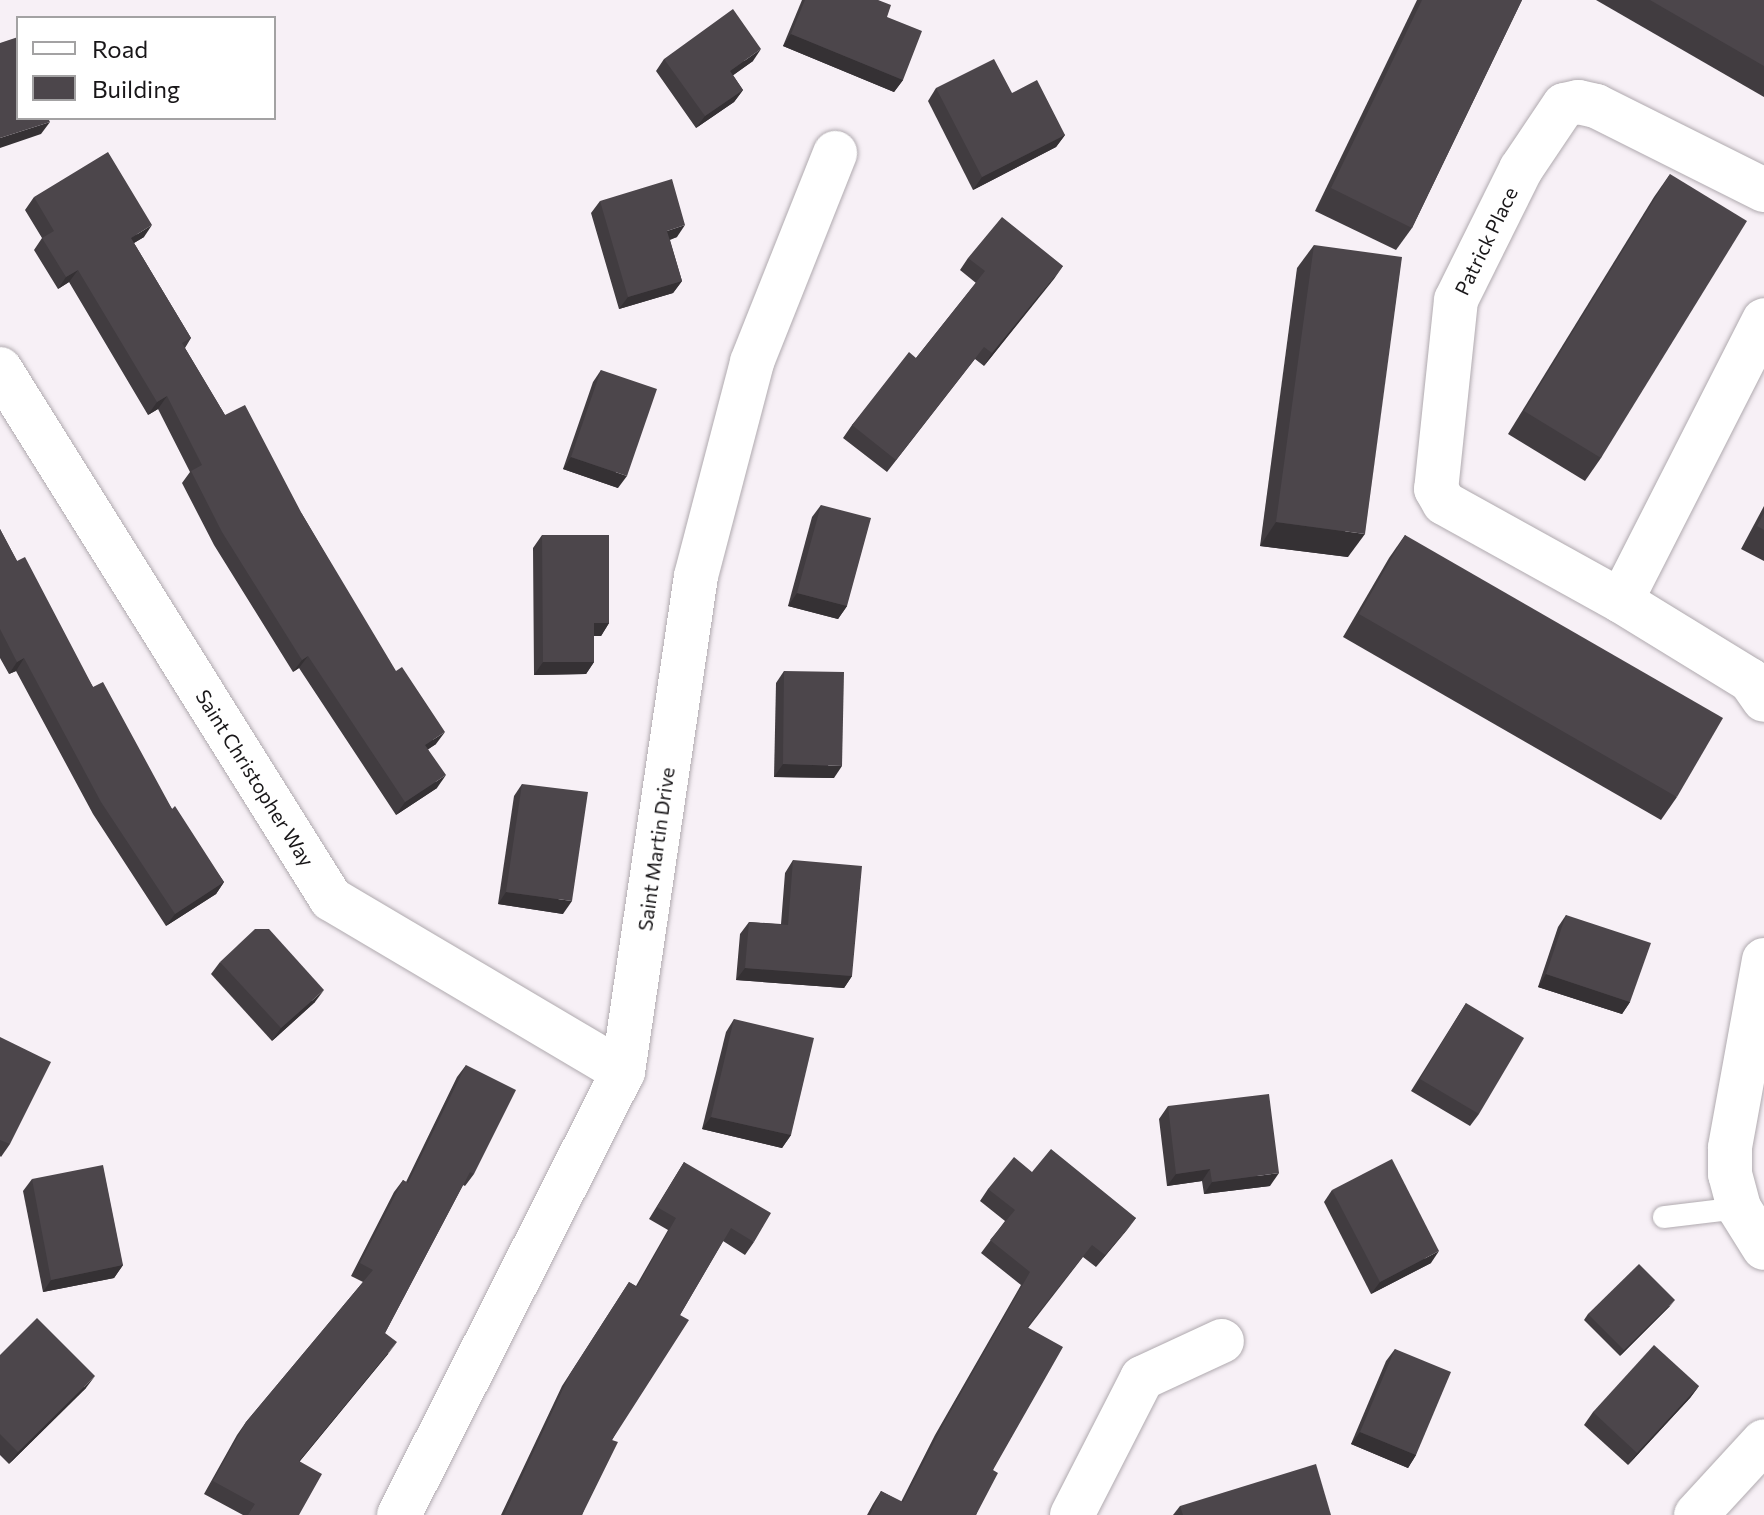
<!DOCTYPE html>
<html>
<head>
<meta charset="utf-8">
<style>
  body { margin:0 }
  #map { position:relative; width:1764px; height:1515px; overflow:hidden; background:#f7f0f6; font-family:Commissioner,sans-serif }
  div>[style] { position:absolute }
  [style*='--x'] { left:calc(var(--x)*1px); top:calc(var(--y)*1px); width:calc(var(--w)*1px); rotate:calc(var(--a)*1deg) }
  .roads { filter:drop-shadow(0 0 2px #b0aaaf) drop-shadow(0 0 2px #b0aaaf) }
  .service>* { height:22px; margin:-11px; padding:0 11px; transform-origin:11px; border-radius:11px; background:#fff }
  .minor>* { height:44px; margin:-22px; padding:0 22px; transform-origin:22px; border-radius:22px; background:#fff }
  .tertiary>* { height:44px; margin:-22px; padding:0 22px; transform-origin:22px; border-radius:22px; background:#fff }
  .wall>* { inset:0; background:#413c40 }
  .shaded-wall>* { inset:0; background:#353134 }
  .building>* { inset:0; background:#4c464b }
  span { translate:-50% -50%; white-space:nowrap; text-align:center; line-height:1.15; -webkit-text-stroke:8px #fff; paint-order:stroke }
  .street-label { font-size:20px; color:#181618 }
  .legend { position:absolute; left:16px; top:16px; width:260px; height:104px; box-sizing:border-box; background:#fff; border:2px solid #a3a2a3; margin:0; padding:10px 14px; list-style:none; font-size:24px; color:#181618 }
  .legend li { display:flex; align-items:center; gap:16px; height:40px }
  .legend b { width:40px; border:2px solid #a3a2a3 }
</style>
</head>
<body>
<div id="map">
  <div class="roads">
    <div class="service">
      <div style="--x:1664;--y:1217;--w:76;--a:-6.8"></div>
    </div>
    <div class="minor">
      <div style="--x:1764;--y:190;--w:188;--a:-153.4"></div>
      <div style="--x:1596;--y:106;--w:18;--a:-167"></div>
      <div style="--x:1578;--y:102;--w:14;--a:168"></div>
      <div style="--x:1564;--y:105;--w:77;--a:123.9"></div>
      <div style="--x:1521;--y:169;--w:146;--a:116.4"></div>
      <div style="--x:1456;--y:300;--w:190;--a:96"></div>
      <div style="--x:1436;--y:489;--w:16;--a:60"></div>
      <div style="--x:1444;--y:503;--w:202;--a:29"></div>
      <div style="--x:1621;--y:601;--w:151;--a:31.5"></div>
      <div style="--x:1750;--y:680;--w:24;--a:55"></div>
      <div style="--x:0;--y:369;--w:625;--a:58.01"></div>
      <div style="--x:331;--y:899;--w:339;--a:30.6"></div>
      <div style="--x:1621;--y:601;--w:315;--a:-63"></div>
      <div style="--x:1764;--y:960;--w:191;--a:100.3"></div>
      <div style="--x:1730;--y:1148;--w:26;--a:90"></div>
      <div style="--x:1730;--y:1174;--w:35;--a:75"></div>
      <div style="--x:1739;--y:1208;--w:47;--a:58"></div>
      <div style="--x:399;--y:1515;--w:496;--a:-63.2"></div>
      <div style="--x:623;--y:1072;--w:501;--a:-81.63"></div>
      <div style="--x:696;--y:576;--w:221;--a:-75.3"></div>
      <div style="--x:752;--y:362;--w:225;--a:-68.3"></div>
      <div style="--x:1072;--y:1515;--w:154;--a:-62.9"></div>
      <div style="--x:1142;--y:1378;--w:88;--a:-24.8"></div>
    </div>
    <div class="tertiary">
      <div style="--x:1696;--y:1515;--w:100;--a:-47.4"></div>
    </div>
  </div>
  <div class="wall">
    <div style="clip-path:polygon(802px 0,878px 0,887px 17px,903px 80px,894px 92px,783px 46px)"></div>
    <div style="clip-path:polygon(1417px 0,1522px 0,1412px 228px,1396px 250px,1315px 211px)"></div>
    <div style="clip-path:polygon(1596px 0,1764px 0,1764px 97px)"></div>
    <div style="clip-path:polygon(664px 59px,753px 61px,733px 75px,743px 90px,734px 102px,696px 128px,656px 71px)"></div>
    <div style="clip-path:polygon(936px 88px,1012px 93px,1065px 135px,1056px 147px,973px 190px,928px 101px)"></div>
    <div style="clip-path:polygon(1670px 174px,1601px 458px,1585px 481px,1508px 434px,1654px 197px)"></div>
    <div style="clip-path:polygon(34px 197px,144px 237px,134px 243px,191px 338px,185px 348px,225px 415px,302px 514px,436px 744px,428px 749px,437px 788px,396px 815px,299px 668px,293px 672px,214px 545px,182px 483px,190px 472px,158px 409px,148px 415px,69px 282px,58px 289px,34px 250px,42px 238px,25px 210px)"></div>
    <div style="clip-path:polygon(600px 201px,677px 237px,670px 240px,682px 281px,673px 293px,619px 309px,591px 213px)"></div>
    <div style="clip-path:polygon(1314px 245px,1348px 557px,1260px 546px,1297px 268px)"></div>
    <div style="clip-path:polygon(968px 258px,1063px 266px,984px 366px,975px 359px,887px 472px,843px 438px,852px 425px,916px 358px,976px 283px,960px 270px)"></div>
    <div style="clip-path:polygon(601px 370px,618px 488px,563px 469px,593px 382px)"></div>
    <div style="clip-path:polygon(821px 505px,847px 606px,838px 619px,788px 606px,812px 517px)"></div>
    <div style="clip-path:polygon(1764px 506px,1764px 561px,1741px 549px)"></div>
    <div style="clip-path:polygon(0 529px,17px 561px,93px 687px,172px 809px,224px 882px,216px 894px,166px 926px,93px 814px,16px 671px,9px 674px,0 658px)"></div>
    <div style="clip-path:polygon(542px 535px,609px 623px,601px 636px,594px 636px,594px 662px,586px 674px,534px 675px,533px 548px)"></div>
    <div style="clip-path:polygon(1405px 535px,1677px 797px,1661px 820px,1343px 637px,1389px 558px)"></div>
    <div style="clip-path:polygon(784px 671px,834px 778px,774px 777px,776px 683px)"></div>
    <div style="clip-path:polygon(522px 784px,563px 914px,498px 904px,514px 796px)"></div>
    <div style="clip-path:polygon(793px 860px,852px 976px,844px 988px,736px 980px,740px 934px,749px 922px,781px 924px,785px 873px)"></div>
    <div style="clip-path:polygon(1566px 915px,1630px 1002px,1622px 1014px,1538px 987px,1558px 927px)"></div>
    <div style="clip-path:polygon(220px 962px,315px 1002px,272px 1041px,211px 974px)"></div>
    <div style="clip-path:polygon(1466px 1003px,1479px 1114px,1470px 1126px,1411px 1091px)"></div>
    <div style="clip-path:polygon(734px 1019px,791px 1135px,782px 1148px,702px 1129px,726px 1032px)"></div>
    <div style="clip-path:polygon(0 1037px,10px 1144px,1px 1157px,0 1156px)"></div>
    <div style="clip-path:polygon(466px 1065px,474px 1174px,465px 1186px,463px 1185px,385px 1333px,388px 1354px,300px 1461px,299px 1515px,243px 1515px,204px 1494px,237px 1435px,246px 1422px,363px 1282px,351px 1276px,394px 1192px,403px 1180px,406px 1182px,457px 1077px)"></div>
    <div style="clip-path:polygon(1168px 1106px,1270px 1186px,1204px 1194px,1202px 1181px,1167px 1186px,1159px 1119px)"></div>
    <div style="clip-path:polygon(684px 1162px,754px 1242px,745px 1255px,723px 1241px,680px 1315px,612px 1440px,582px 1515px,501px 1515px,562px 1386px,629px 1282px,636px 1286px,668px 1230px,649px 1219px)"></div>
    <div style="clip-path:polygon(1032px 1172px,1136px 1218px,1096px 1267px,1083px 1257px,1028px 1328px,993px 1470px,976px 1515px,867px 1515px,873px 1504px,881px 1491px,901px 1502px,935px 1435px,1021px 1285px,981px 1253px,1005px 1221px,980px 1201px,988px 1189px)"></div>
    <div style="clip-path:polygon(32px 1179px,123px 1265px,114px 1278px,43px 1292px,23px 1191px)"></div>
    <div style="clip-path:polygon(1332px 1190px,1431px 1263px,1371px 1294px,1324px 1202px)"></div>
    <div style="clip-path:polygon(1670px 1306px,1620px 1356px,1584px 1320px,1588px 1314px)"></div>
    <div style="clip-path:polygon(1395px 1349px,1416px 1455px,1408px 1468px,1351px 1444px,1386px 1361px)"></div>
    <div style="clip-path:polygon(0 1355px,86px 1388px,9px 1464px,0 1455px)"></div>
    <div style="clip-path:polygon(1699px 1386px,1690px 1398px,1628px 1465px,1584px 1425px,1593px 1412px)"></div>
    <div style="clip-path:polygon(1180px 1506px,1331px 1515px,1173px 1515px)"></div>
  </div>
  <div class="shaded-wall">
    <div style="clip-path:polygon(791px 34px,903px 80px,894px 92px,783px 46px)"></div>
    <div style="clip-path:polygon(761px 49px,753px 61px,721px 84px,730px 71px)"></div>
    <div style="clip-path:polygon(743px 90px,734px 102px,696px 128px,705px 116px)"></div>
    <div style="clip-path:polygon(50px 122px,41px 134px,0 148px,0 138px)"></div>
    <div style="clip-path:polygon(1065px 135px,1056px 147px,973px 190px,982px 177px)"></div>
    <div style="clip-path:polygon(152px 225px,144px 237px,122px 250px,131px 238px)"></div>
    <div style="clip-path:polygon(685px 225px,677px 237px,658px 243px,667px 231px)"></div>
    <div style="clip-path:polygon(1063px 266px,1054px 279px,984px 366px,992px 353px)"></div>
    <div style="clip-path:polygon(78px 270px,69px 282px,58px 289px,66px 277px)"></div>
    <div style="clip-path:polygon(682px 281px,673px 293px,619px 309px,628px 297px)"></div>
    <div style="clip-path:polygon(167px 396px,158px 409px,148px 415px,157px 402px)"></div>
    <div style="clip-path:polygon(571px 457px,627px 476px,618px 488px,563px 469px)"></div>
    <div style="clip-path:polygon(1276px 522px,1365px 534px,1348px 557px,1260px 546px)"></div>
    <div style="clip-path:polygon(797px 593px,847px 606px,838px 619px,788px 606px)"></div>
    <div style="clip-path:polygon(594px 623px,609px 623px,601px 636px,586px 636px)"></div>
    <div style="clip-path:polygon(308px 656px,299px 668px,293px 672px,302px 660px)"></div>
    <div style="clip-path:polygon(24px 658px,16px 671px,9px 674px,17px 662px)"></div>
    <div style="clip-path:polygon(543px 662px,594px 662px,586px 674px,534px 675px)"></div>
    <div style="clip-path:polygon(445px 732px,436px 744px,417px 757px,425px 745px)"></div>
    <div style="clip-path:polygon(783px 764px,842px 766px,834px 778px,774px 777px)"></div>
    <div style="clip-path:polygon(446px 775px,437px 788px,396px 815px,405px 802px)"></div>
    <div style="clip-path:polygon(224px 882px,216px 894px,166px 926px,175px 914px)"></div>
    <div style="clip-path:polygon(506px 892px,572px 901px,563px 914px,498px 904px)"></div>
    <div style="clip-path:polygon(745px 968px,852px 976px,844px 988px,736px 980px)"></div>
    <div style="clip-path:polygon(1546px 974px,1630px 1002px,1622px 1014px,1538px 987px)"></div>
    <div style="clip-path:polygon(324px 990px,315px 1002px,272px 1041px,281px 1028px)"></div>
    <div style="clip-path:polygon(711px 1117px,791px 1135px,782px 1148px,702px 1129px)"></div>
    <div style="clip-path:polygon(1210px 1169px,1202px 1181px,1167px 1186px,1176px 1174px)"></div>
    <div style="clip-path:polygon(1279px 1173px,1270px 1186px,1204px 1194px,1212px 1182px)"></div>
    <div style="clip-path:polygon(1136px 1218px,1127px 1230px,1096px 1267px,1105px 1255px)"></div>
    <div style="clip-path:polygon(1439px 1251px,1431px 1263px,1371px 1294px,1380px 1282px)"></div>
    <div style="clip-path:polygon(123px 1265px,114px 1278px,43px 1292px,51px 1280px)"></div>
    <div style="clip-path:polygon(1675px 1300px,1670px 1306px,1620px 1356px,1624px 1350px)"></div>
    <div style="clip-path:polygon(397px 1342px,388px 1354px,290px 1473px,299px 1461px)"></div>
    <div style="clip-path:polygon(95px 1376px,86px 1388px,9px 1464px,18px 1452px)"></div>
    <div style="clip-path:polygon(1699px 1386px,1690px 1398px,1628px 1465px,1637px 1453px)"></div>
    <div style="clip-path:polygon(1360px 1432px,1416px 1455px,1408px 1468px,1351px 1444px)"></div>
  </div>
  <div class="building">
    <div style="clip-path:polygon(805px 0,878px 0,891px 5px,887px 17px,922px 31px,903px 80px,791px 34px)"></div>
    <div style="clip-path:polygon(1422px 0,1522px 0,1412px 228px,1331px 188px)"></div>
    <div style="clip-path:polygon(1650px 0,1764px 0,1764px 66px)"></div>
    <div style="clip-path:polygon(733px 9px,761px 49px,730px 71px,743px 90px,705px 116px,664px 59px)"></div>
    <div style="clip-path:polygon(18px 37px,18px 118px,48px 118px,50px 122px,0 138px,0 43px)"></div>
    <div style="clip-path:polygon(994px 59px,1012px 93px,1037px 80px,1065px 135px,982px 177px,936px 88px)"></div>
    <div style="clip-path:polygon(108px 152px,152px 225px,131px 238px,191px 338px,182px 343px,225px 415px,245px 405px,302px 514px,396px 671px,402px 667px,445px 732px,425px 745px,446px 775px,405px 802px,308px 656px,302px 660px,222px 532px,191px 471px,202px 465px,167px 396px,157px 402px,78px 270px,66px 277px,42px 238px,54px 231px,34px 197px)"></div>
    <div style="clip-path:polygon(1670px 174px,1747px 221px,1601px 458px,1524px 411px)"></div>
    <div style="clip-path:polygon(672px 179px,685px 225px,667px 231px,682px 281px,628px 297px,600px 201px)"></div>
    <div style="clip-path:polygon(1002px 217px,1063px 266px,992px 353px,984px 347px,896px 460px,852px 425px,909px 352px,916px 358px,985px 271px,968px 258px)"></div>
    <div style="clip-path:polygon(1314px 245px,1402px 257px,1365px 534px,1276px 522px)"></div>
    <div style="clip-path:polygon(601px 370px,657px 389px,627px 476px,571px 457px)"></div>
    <div style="clip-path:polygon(821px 505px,871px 518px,847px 606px,797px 593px)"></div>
    <div style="clip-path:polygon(1764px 513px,1764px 530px,1757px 526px)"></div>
    <div style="clip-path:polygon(0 529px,17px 561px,25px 557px,93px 687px,103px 682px,172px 809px,175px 806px,224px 882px,175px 914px,101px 802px,24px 658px,17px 662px,0 629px)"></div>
    <div style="clip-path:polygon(542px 535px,609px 535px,609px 623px,594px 623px,594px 662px,543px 662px)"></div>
    <div style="clip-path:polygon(1405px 535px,1723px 718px,1677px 797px,1359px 614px)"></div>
    <div style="clip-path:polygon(784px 671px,844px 672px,842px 766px,783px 764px)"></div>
    <div style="clip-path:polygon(522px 784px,588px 792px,572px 901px,506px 892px)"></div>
    <div style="clip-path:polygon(793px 860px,862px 866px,852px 976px,745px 968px,749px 922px,788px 925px)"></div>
    <div style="clip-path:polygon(1566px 915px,1651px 943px,1630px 1002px,1546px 974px)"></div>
    <div style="clip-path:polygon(255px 929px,269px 929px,324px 990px,281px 1028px,220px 962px)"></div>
    <div style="clip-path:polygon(1466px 1003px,1524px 1038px,1479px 1114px,1420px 1079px)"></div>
    <div style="clip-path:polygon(734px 1019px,814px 1038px,791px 1135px,711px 1117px)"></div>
    <div style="clip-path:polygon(0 1037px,51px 1062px,10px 1144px,0 1140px)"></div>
    <div style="clip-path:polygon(466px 1065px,516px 1090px,474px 1174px,470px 1172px,385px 1333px,397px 1342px,299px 1461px,322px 1474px,299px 1515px,248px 1515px,255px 1504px,213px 1481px,246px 1422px,373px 1270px,360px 1263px,403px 1180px,408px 1183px)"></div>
    <div style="clip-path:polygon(1269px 1094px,1279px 1173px,1212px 1182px,1210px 1169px,1176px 1174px,1168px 1106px)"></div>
    <div style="clip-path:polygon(1051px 1149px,1136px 1218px,1105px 1255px,1092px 1245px,1027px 1327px,1063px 1347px,993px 1470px,998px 1473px,976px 1515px,870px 1515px,881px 1491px,903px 1502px,944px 1423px,1030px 1272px,990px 1240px,1015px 1210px,988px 1189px,1014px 1157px,1032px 1172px)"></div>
    <div style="clip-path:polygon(1392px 1159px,1439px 1251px,1380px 1282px,1332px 1190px)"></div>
    <div style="clip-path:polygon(684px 1162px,771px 1213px,754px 1242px,731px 1228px,680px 1315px,689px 1320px,612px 1440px,618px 1442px,582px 1515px,504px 1515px,570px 1374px,629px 1282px,637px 1287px,676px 1218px,657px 1207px)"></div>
    <div style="clip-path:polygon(103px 1165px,123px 1265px,51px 1280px,32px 1179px)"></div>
    <div style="clip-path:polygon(1639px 1264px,1675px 1300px,1624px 1350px,1588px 1314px)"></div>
    <div style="clip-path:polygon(37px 1318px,95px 1376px,18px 1452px,0 1434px,0 1355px)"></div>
    <div style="clip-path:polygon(1654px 1345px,1699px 1386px,1637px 1453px,1593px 1412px)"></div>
    <div style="clip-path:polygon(1395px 1349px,1451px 1372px,1416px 1455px,1360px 1432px)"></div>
    <div style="clip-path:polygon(1316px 1464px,1331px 1515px,1183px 1515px,1180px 1506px)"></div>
  </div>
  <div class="street-label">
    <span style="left:1486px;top:241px;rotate:-64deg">Patrick Place</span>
    <span style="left:255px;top:778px;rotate:58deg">Saint Christopher Way</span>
    <span style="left:656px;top:849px;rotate:-82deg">Saint Martin Drive</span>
  </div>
  <ul class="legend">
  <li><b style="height:10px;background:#fff"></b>Road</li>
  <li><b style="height:22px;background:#4c464b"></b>Building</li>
  </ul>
</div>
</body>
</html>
